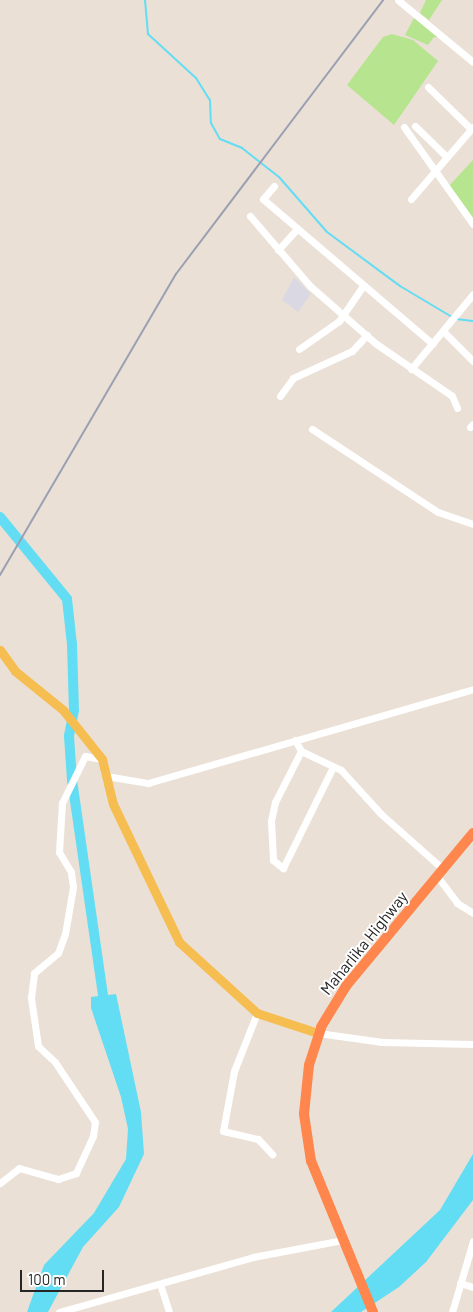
<!DOCTYPE html>
<html>
<head>
<meta charset="utf-8">
<style>
  body { margin:0 }
  #map { position:relative; width:473px; height:1312px; overflow:hidden; background:#eae0d6; font-family:Barlow,sans-serif }
  div>[style] { position:absolute }
  [style*='--x'] { left:calc(var(--x)*1px); top:calc(var(--y)*1px); width:calc(var(--w)*1px); rotate:calc(var(--a)*1deg) }
  .industrial>* { inset:0; background:#dad8e2 }
  .green>* { inset:0; background:#b6e48f }
  .water>* { inset:0; background:#63ddf3 }
  .stream>* { height:2px; margin:-1px; padding:0 1px; transform-origin:1px; border-radius:1px; background:#63ddf3 }
  .river>* { height:10px; margin:-5px; padding:0 5px; transform-origin:5px; border-radius:5px; background:#63ddf3 }
  .minor>* { height:7px; margin:-3.5px; padding:0 3.5px; transform-origin:3.5px; border-radius:3.5px; background:#fff }
  .major>* { height:9px; margin:-4.5px; padding:0 4.5px; transform-origin:4.5px; border-radius:4.5px; background:#f6bd50 }
  .highway>* { height:10px; margin:-5px; padding:0 5px; transform-origin:5px; border-radius:5px; background:#ff864d }
  .rail>* { height:2px; margin:-1px; padding:0 1px; transform-origin:1px; border-radius:1px; background:#9aa0b2 }
  span { translate:-50% -50%; white-space:nowrap; text-align:center; line-height:1.15; -webkit-text-stroke:4px #fff; paint-order:stroke }
  .street-label { font-size:16px; color:#262626 }
  .scale { position:absolute; left:20px; top:1270px; width:84px; height:22px; box-sizing:border-box; border:2px solid #262626; border-top:0; padding-left:6px; font-size:15px; line-height:18px; white-space:nowrap; color:#262626; -webkit-text-stroke:4px #fff; paint-order:stroke }
</style>
</head>
<body>
<div id="map">
  <div class="industrial">
    <div style="clip-path:polygon(294px 277px,311px 294px,298px 312px,282px 300px)"></div>
  </div>
  <div class="green">
    <div style="clip-path:polygon(426px 0,442px 0,429px 20px,420px 13px)"></div>
    <div style="clip-path:polygon(414px 18px,443px 38px,434px 37px,428px 45px,405px 35px)"></div>
    <div style="clip-path:polygon(392px 34px,413px 40px,438px 61px,394px 125px,347px 85px,383px 37px)"></div>
    <div style="clip-path:polygon(473px 160px,473px 220px,448px 187px)"></div>
  </div>
  <div class="water">
    <div style="clip-path:polygon(116px 994px,141px 1112px,144px 1154px,119px 1207px,83px 1247px,48px 1312px,27px 1312px,44px 1265px,94px 1213px,126px 1159px,128px 1129px,121px 1097px,91px 1008px,91px 997px)"></div>
    <div style="clip-path:polygon(473px 1154px,473px 1200px,426px 1262px,399px 1287px,361px 1312px,331px 1312px,440px 1210px)"></div>
  </div>
  <div class="stream">
    <div style="--x:145;--y:0;--w:34;--a:85"></div>
    <div style="--x:148;--y:34;--w:65;--a:42.5"></div>
    <div style="--x:196;--y:78;--w:26;--a:58"></div>
    <div style="--x:210;--y:100;--w:23;--a:88"></div>
    <div style="--x:211;--y:123;--w:18;--a:61"></div>
    <div style="--x:220;--y:139;--w:24;--a:22"></div>
    <div style="--x:242;--y:148;--w:47;--a:38.1"></div>
    <div style="--x:279;--y:177;--w:73;--a:48.9"></div>
    <div style="--x:327;--y:232;--w:91;--a:36.5"></div>
    <div style="--x:400;--y:286;--w:61;--a:30.8"></div>
    <div style="--x:456;--y:319;--w:17;--a:7"></div>
  </div>
  <div class="river">
    <div style="--x:0;--y:517;--w:106;--a:50.7"></div>
    <div style="--x:67;--y:599;--w:45;--a:83.7"></div>
    <div style="--x:72;--y:644;--w:66;--a:88.3"></div>
    <div style="--x:74;--y:710;--w:26;--a:101"></div>
    <div style="--x:69;--y:736;--w:44;--a:86.1"></div>
    <div style="--x:72;--y:780;--w:231;--a:81.8"></div>
  </div>
  <div class="minor">
    <div style="--x:398;--y:0;--w:97;--a:39.6"></div>
    <div style="--x:428;--y:87;--w:60;--a:44.3"></div>
    <div style="--x:415;--y:126;--w:43;--a:44.1"></div>
    <div style="--x:404;--y:127;--w:119;--a:54.6"></div>
    <div style="--x:274;--y:186;--w:17;--a:130"></div>
    <div style="--x:263;--y:199;--w:223;--a:40.5"></div>
    <div style="--x:411;--y:199;--w:95;--a:-49.3"></div>
    <div style="--x:250;--y:216;--w:92;--a:49.4"></div>
    <div style="--x:310;--y:286;--w:86;--a:41.2"></div>
    <div style="--x:375;--y:343;--w:93;--a:34.5"></div>
    <div style="--x:452;--y:396;--w:13;--a:67"></div>
    <div style="--x:278;--y:250;--w:25;--a:-48"></div>
    <div style="--x:443;--y:331;--w:42;--a:45"></div>
    <div style="--x:299;--y:349;--w:49;--a:-35"></div>
    <div style="--x:339;--y:321;--w:42;--a:-55.6"></div>
    <div style="--x:411;--y:369;--w:97;--a:-50.4"></div>
    <div style="--x:280;--y:396;--w:22;--a:-54"></div>
    <div style="--x:293;--y:378;--w:65;--a:-24.6"></div>
    <div style="--x:352;--y:351;--w:22;--a:-47"></div>
    <div style="--x:470;--y:427;--w:4;--a:-45"></div>
    <div style="--x:312;--y:429;--w:151;--a:33.4"></div>
    <div style="--x:438;--y:512;--w:37;--a:19"></div>
    <div style="--x:295;--y:740;--w:13;--a:61"></div>
    <div style="--x:301;--y:751;--w:57;--a:117"></div>
    <div style="--x:275;--y:802;--w:19;--a:102"></div>
    <div style="--x:271;--y:821;--w:39;--a:87"></div>
    <div style="--x:273;--y:860;--w:13;--a:39"></div>
    <div style="--x:283;--y:868;--w:113;--a:-63.7"></div>
    <div style="--x:301;--y:751;--w:44;--a:25.4"></div>
    <div style="--x:341;--y:770;--w:59;--a:47.7"></div>
    <div style="--x:381;--y:814;--w:83;--a:41.6"></div>
    <div style="--x:106;--y:776;--w:43;--a:9.5"></div>
    <div style="--x:148;--y:783;--w:338;--a:-16.1"></div>
    <div style="--x:437;--y:876;--w:34;--a:53"></div>
    <div style="--x:457;--y:903;--w:19;--a:32"></div>
    <div style="--x:257;--y:1013;--w:62;--a:111.6"></div>
    <div style="--x:234;--y:1071;--w:61;--a:100.4"></div>
    <div style="--x:223;--y:1131;--w:36;--a:13"></div>
    <div style="--x:258;--y:1139;--w:21;--a:47"></div>
    <div style="--x:318;--y:1033;--w:65;--a:8"></div>
    <div style="--x:382;--y:1042;--w:91;--a:1.3"></div>
    <div style="--x:0;--y:1183;--w:24;--a:-38"></div>
    <div style="--x:19;--y:1168;--w:41;--a:15.8"></div>
    <div style="--x:58;--y:1179;--w:19;--a:-18"></div>
    <div style="--x:76;--y:1173;--w:41;--a:-65.3"></div>
    <div style="--x:93;--y:1136;--w:14;--a:-82"></div>
    <div style="--x:95;--y:1122;--w:72;--a:-123.7"></div>
    <div style="--x:55;--y:1062;--w:23;--a:-137"></div>
    <div style="--x:38;--y:1046;--w:49;--a:-98.3"></div>
    <div style="--x:31;--y:998;--w:25;--a:-83"></div>
    <div style="--x:34;--y:973;--w:31;--a:-40"></div>
    <div style="--x:58;--y:953;--w:20;--a:-70"></div>
    <div style="--x:65;--y:934;--w:48;--a:-80.3"></div>
    <div style="--x:73;--y:887;--w:15;--a:-98"></div>
    <div style="--x:71;--y:872;--w:23;--a:-121"></div>
    <div style="--x:59;--y:852;--w:49;--a:-86.5"></div>
    <div style="--x:62;--y:803;--w:52;--a:-63.9"></div>
    <div style="--x:85;--y:756;--w:17;--a:10"></div>
    <div style="--x:460;--y:1283;--w:14;--a:17"></div>
    <div style="--x:160;--y:1284;--w:29;--a:72"></div>
    <div style="--x:59;--y:1312;--w:202;--a:-15.8"></div>
    <div style="--x:253;--y:1257;--w:92;--a:-10.7"></div>
    <div style="--x:452;--y:1312;--w:74;--a:-73.5"></div>
  </div>
  <div class="major">
    <div style="--x:0;--y:650;--w:26;--a:54"></div>
    <div style="--x:15;--y:671;--w:62;--a:39.1"></div>
    <div style="--x:63;--y:710;--w:63;--a:51.5"></div>
    <div style="--x:102;--y:759;--w:46;--a:76.3"></div>
    <div style="--x:113;--y:804;--w:153;--a:64.4"></div>
    <div style="--x:179;--y:942;--w:105;--a:42.3"></div>
    <div style="--x:257;--y:1013;--w:64;--a:18.2"></div>
  </div>
  <div class="highway">
    <div style="--x:373;--y:1312;--w:163;--a:-112.3"></div>
    <div style="--x:311;--y:1161;--w:48;--a:-98.5"></div>
    <div style="--x:304;--y:1114;--w:49;--a:-84.2"></div>
    <div style="--x:309;--y:1065;--w:40;--a:-72"></div>
    <div style="--x:321;--y:1027;--w:48;--a:-58.6"></div>
    <div style="--x:346;--y:986;--w:199;--a:-50.3"></div>
  </div>
  <div class="rail">
    <div style="--x:0;--y:575;--w:349;--a:-59.7"></div>
    <div style="--x:176;--y:274;--w:343;--a:-52.9"></div>
  </div>
  <div class="street-label">
    <span style="left:364px;top:943px;rotate:-51deg">Maharlika Highway</span>
  </div>
  <div class="scale">100 m</div>
</div>
</body>
</html>
